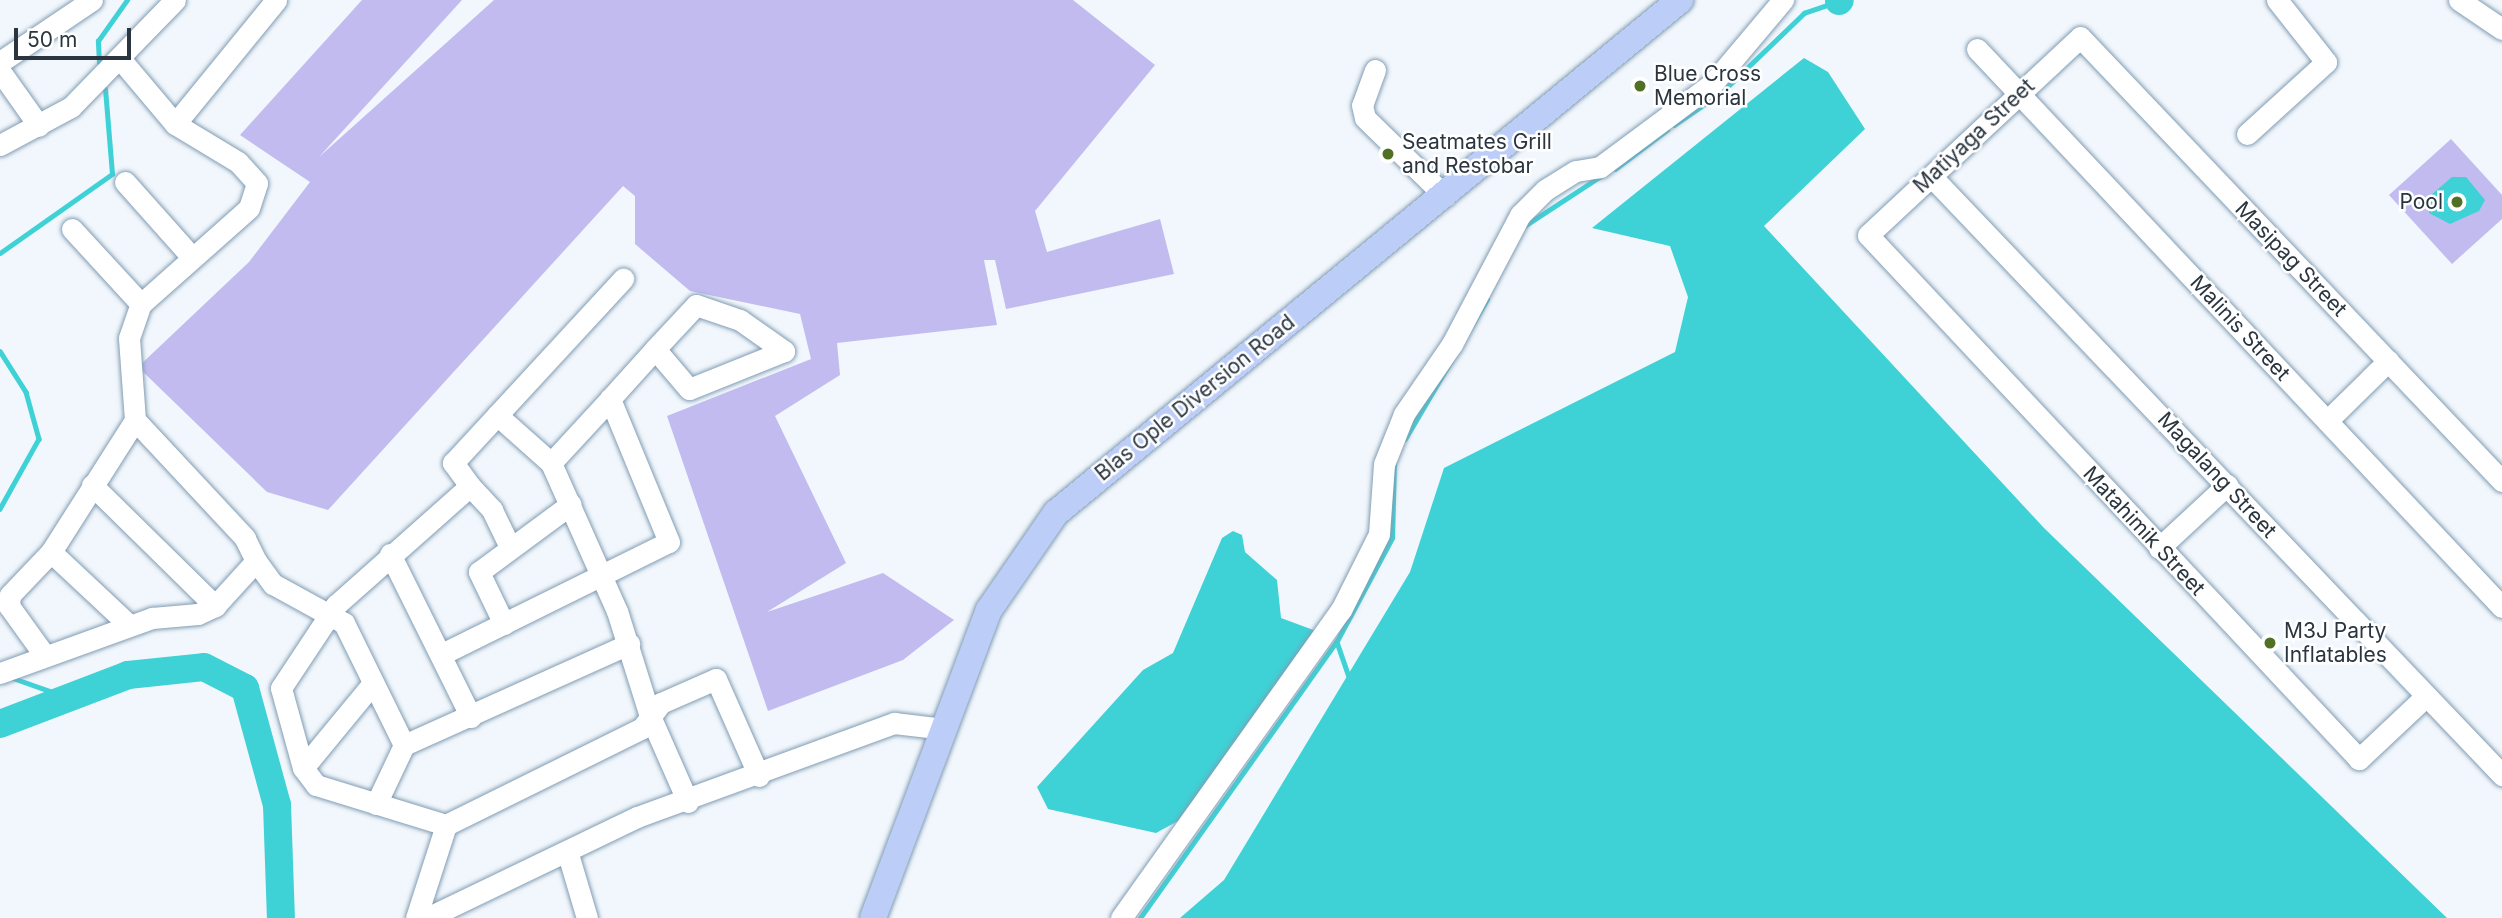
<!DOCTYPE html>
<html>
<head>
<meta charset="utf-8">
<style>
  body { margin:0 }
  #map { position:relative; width:2502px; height:918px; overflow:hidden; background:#f1f7fc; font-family:Inter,sans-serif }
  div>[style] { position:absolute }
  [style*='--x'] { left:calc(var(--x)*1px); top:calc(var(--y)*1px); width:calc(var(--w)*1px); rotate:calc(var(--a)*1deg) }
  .green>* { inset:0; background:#c2bbf0 }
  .water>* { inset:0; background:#3ed1d5 }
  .stream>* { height:4.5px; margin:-2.25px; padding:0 2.25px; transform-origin:2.25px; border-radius:2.25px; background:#3ed1d5 }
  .river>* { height:28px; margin:-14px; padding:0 14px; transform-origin:14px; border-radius:14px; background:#3ed1d5 }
  .roads { filter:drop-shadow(0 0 2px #819cb4) drop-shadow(0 0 2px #819cb4) }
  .minor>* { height:21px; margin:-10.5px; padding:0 10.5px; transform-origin:10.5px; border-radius:10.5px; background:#fff }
  .major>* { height:26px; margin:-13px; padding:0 13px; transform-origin:13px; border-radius:13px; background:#bccdf7 }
  .dots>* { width:19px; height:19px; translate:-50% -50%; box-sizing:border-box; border:4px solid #fff; border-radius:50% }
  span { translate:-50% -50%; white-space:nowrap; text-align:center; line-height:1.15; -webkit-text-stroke:5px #fff; paint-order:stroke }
  .poi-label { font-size:21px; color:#2a353f }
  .left { translate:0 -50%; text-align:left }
  .right { translate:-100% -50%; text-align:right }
  .street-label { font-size:21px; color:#2a353f }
  .scale { position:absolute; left:14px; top:28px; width:117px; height:32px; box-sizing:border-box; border:4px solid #2a353f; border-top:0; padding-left:9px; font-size:21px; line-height:24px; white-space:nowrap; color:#2a353f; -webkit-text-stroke:5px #fff; paint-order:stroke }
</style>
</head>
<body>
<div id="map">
  <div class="green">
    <div style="clip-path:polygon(362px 0,462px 0,319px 157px,494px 0,1073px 0,1155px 65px,1035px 211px,1047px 252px,1160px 219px,1174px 274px,1006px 309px,995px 260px,984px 260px,997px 325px,837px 343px,840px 375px,775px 416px,846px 563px,767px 612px,883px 573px,954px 620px,903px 660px,768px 711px,667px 416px,811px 359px,800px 314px,690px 291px,635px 244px,635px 196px,623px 186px,328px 510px,267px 492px,138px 367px,249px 262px,310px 182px,240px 135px)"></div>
    <div style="clip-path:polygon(2451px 139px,2502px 195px,2502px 219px,2452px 264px,2389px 195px)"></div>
  </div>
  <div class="water">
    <div style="clip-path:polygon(1804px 58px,1828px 72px,1865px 129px,1764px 226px,2044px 528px,2447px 918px,1180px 918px,1224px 880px,1410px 572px,1444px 468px,1675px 352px,1688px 297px,1670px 246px,1592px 228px)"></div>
    <div style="clip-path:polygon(2452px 177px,2466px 177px,2485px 200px,2479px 211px,2450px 224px,2429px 213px,2430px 196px)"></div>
    <div style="clip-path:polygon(1233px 531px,1242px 535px,1245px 552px,1277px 580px,1281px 618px,1316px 631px,1178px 821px,1156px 833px,1048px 809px,1037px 787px,1143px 670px,1173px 653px,1222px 538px)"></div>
  </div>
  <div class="stream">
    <div style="--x:99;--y:63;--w:22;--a:-93"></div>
    <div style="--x:98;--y:41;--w:50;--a:-54.7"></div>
    <div style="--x:1674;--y:125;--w:58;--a:-34.5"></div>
    <div style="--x:1722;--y:92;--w:114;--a:-43.9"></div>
    <div style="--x:1804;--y:13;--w:37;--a:-19"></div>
    <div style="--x:1615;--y:169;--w:65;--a:-36.9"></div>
    <div style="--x:1523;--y:227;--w:93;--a:-33.2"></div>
    <div style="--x:0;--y:253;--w:137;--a:-35.2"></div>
    <div style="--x:112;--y:174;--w:85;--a:-94.7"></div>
    <div style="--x:0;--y:351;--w:49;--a:57.6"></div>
    <div style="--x:26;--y:392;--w:49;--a:74.5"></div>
    <div style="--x:39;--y:439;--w:80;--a:119.1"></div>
    <div style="--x:1405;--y:439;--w:162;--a:-59.6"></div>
    <div style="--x:1337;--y:642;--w:39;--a:71"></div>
    <div style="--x:13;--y:678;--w:54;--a:19.4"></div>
    <div style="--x:1140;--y:918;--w:340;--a:-54.6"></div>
    <div style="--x:1337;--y:641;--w:117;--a:-61.9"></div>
    <div style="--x:1392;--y:538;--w:77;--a:-88.5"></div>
  </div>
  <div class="river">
    <div style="--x:1839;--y:1;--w:1;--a:-45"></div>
    <div style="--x:0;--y:724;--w:137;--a:-20.9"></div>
    <div style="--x:128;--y:675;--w:76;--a:-6"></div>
    <div style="--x:204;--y:667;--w:46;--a:27.1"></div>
    <div style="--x:245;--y:688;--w:121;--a:74.7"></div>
    <div style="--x:277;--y:805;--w:113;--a:88"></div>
  </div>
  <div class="roads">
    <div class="minor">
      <div style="--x:2459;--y:0;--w:52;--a:34"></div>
      <div style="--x:1977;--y:49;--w:766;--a:46.75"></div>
      <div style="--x:0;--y:62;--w:111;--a:-34"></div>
      <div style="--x:1375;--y:70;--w:37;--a:110"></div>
      <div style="--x:1362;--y:105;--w:13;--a:77"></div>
      <div style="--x:1365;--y:118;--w:112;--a:44.3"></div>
      <div style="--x:0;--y:71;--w:67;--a:54.7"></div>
      <div style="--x:175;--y:124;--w:160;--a:-50.8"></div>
      <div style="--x:2247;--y:134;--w:107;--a:-42.3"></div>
      <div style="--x:2326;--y:62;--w:79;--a:-128.3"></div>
      <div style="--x:0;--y:145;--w:81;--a:-28.2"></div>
      <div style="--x:71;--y:107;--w:149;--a:-45.8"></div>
      <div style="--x:1931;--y:176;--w:828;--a:46.37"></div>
      <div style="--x:125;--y:182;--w:99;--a:48.3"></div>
      <div style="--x:72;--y:229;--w:102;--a:47.4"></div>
      <div style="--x:497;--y:415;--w:72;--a:41.6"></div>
      <div style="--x:551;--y:463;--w:162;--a:66"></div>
      <div style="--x:617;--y:611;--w:110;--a:72.6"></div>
      <div style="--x:650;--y:716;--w:94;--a:66.2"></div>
      <div style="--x:2327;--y:421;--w:86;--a:-44.5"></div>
      <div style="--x:551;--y:463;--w:87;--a:-47.3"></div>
      <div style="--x:92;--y:485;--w:173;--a:44.5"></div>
      <div style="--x:470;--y:486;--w:33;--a:47"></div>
      <div style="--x:492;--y:510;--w:41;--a:64.1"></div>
      <div style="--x:2159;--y:548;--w:93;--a:-42.8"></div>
      <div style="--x:51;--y:552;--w:107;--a:43.1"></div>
      <div style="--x:390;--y:554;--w:182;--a:63.6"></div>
      <div style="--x:256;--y:561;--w:29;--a:54"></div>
      <div style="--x:273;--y:584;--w:81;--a:28.8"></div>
      <div style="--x:344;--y:623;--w:136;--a:63.8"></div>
      <div style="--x:504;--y:624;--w:58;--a:-115.7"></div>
      <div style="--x:479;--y:572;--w:114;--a:-36.5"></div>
      <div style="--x:442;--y:654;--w:253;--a:-26.3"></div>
      <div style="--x:669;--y:542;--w:155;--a:-112.4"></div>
      <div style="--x:610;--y:399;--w:67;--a:-48"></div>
      <div style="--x:655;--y:349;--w:60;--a:-47"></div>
      <div style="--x:696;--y:305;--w:46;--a:18.8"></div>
      <div style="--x:740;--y:320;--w:54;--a:35.2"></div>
      <div style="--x:784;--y:351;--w:102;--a:158.2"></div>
      <div style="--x:689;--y:389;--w:52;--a:-130.4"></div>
      <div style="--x:45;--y:656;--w:62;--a:-125.8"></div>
      <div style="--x:9;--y:606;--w:11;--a:-85"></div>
      <div style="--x:10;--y:595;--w:59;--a:-46.4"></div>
      <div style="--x:51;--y:552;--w:156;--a:-57.5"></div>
      <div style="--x:135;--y:420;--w:82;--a:-94.2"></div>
      <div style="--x:129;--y:338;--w:36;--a:-71"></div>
      <div style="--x:141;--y:304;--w:144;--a:-41.6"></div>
      <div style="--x:249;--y:208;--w:26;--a:-72"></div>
      <div style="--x:257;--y:183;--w:28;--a:-132"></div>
      <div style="--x:238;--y:162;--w:74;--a:-148.9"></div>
      <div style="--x:175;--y:124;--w:82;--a:-130.1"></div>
      <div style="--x:0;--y:673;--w:162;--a:-19.9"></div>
      <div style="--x:152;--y:618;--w:46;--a:-5"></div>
      <div style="--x:198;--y:614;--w:19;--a:-25"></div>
      <div style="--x:215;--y:606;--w:61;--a:-47.7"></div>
      <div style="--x:256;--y:561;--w:25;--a:-116"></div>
      <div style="--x:245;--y:538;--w:161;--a:-133"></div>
      <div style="--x:2425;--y:697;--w:91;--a:136.8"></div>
      <div style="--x:2359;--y:759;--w:718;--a:-133.14"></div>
      <div style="--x:1868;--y:235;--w:290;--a:-43"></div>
      <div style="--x:2080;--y:37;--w:613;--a:46.46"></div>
      <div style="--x:303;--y:768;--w:110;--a:-50.5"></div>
      <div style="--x:376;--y:804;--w:65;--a:-64.6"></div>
      <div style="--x:404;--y:745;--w:247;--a:-24.2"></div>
      <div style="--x:446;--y:825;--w:136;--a:-162.9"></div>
      <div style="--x:316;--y:785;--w:21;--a:-127"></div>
      <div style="--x:303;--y:768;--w:83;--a:-105.4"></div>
      <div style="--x:281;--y:688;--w:100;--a:-56.5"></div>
      <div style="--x:336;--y:605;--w:179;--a:-41.6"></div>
      <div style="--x:470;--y:486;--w:29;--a:-126"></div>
      <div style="--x:453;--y:463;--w:251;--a:-47.3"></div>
      <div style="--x:568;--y:854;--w:67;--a:73.5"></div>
      <div style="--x:416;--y:918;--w:98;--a:-72.1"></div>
      <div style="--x:446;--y:825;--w:219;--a:-26.3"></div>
      <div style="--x:642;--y:728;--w:31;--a:-53"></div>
      <div style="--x:661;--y:703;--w:60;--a:-23.6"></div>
      <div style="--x:716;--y:679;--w:106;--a:66.1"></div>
      <div style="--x:427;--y:918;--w:233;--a:-25.7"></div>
      <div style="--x:637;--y:817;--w:274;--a:-20.1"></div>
      <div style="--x:894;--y:723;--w:50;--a:6.8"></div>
      <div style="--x:1121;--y:918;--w:379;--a:-54.5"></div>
      <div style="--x:1341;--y:610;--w:85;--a:-63.4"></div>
      <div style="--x:1379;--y:534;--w:70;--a:-85.9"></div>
      <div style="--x:1384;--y:464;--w:54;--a:-68.2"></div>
      <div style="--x:1404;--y:414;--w:85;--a:-55.6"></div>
      <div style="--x:1452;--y:344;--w:146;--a:-62.2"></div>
      <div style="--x:1520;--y:215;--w:35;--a:-45"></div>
      <div style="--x:1545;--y:190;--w:36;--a:-32"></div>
      <div style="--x:1576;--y:171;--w:24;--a:-9"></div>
      <div style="--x:1600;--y:167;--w:141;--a:-36.6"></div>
      <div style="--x:1713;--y:83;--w:109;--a:-49.9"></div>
    </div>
    <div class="major">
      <div style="--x:873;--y:918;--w:329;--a:-69.4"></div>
      <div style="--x:989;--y:610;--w:118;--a:-55.4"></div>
      <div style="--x:1056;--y:513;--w:808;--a:-39.42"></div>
    </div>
  </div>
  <div class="dots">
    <div style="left:1640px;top:86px;background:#517025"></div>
    <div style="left:1388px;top:154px;background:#517025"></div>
    <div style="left:2457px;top:202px;background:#517025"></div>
    <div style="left:2270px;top:643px;background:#517025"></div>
  </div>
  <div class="poi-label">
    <span class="left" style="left:1654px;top:86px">Blue Cross<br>Memorial</span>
    <span class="left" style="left:1402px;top:154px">Seatmates Grill<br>and Restobar</span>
    <span class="right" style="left:2443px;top:202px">Pool</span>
    <span class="left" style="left:2284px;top:643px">M3J Party<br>Inflatables</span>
  </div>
  <div class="street-label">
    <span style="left:1974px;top:136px;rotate:-43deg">Matiyaga Street</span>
    <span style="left:2291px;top:259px;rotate:46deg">Masipag Street</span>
    <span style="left:2240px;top:328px;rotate:47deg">Malinis Street</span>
    <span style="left:1195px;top:398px;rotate:-39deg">Blas Ople Diversion Road</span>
    <span style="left:2217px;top:475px;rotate:47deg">Magalang Street</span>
    <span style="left:2144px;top:531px;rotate:47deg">Matahimik Street</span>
  </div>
  <div class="scale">50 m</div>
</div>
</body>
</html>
